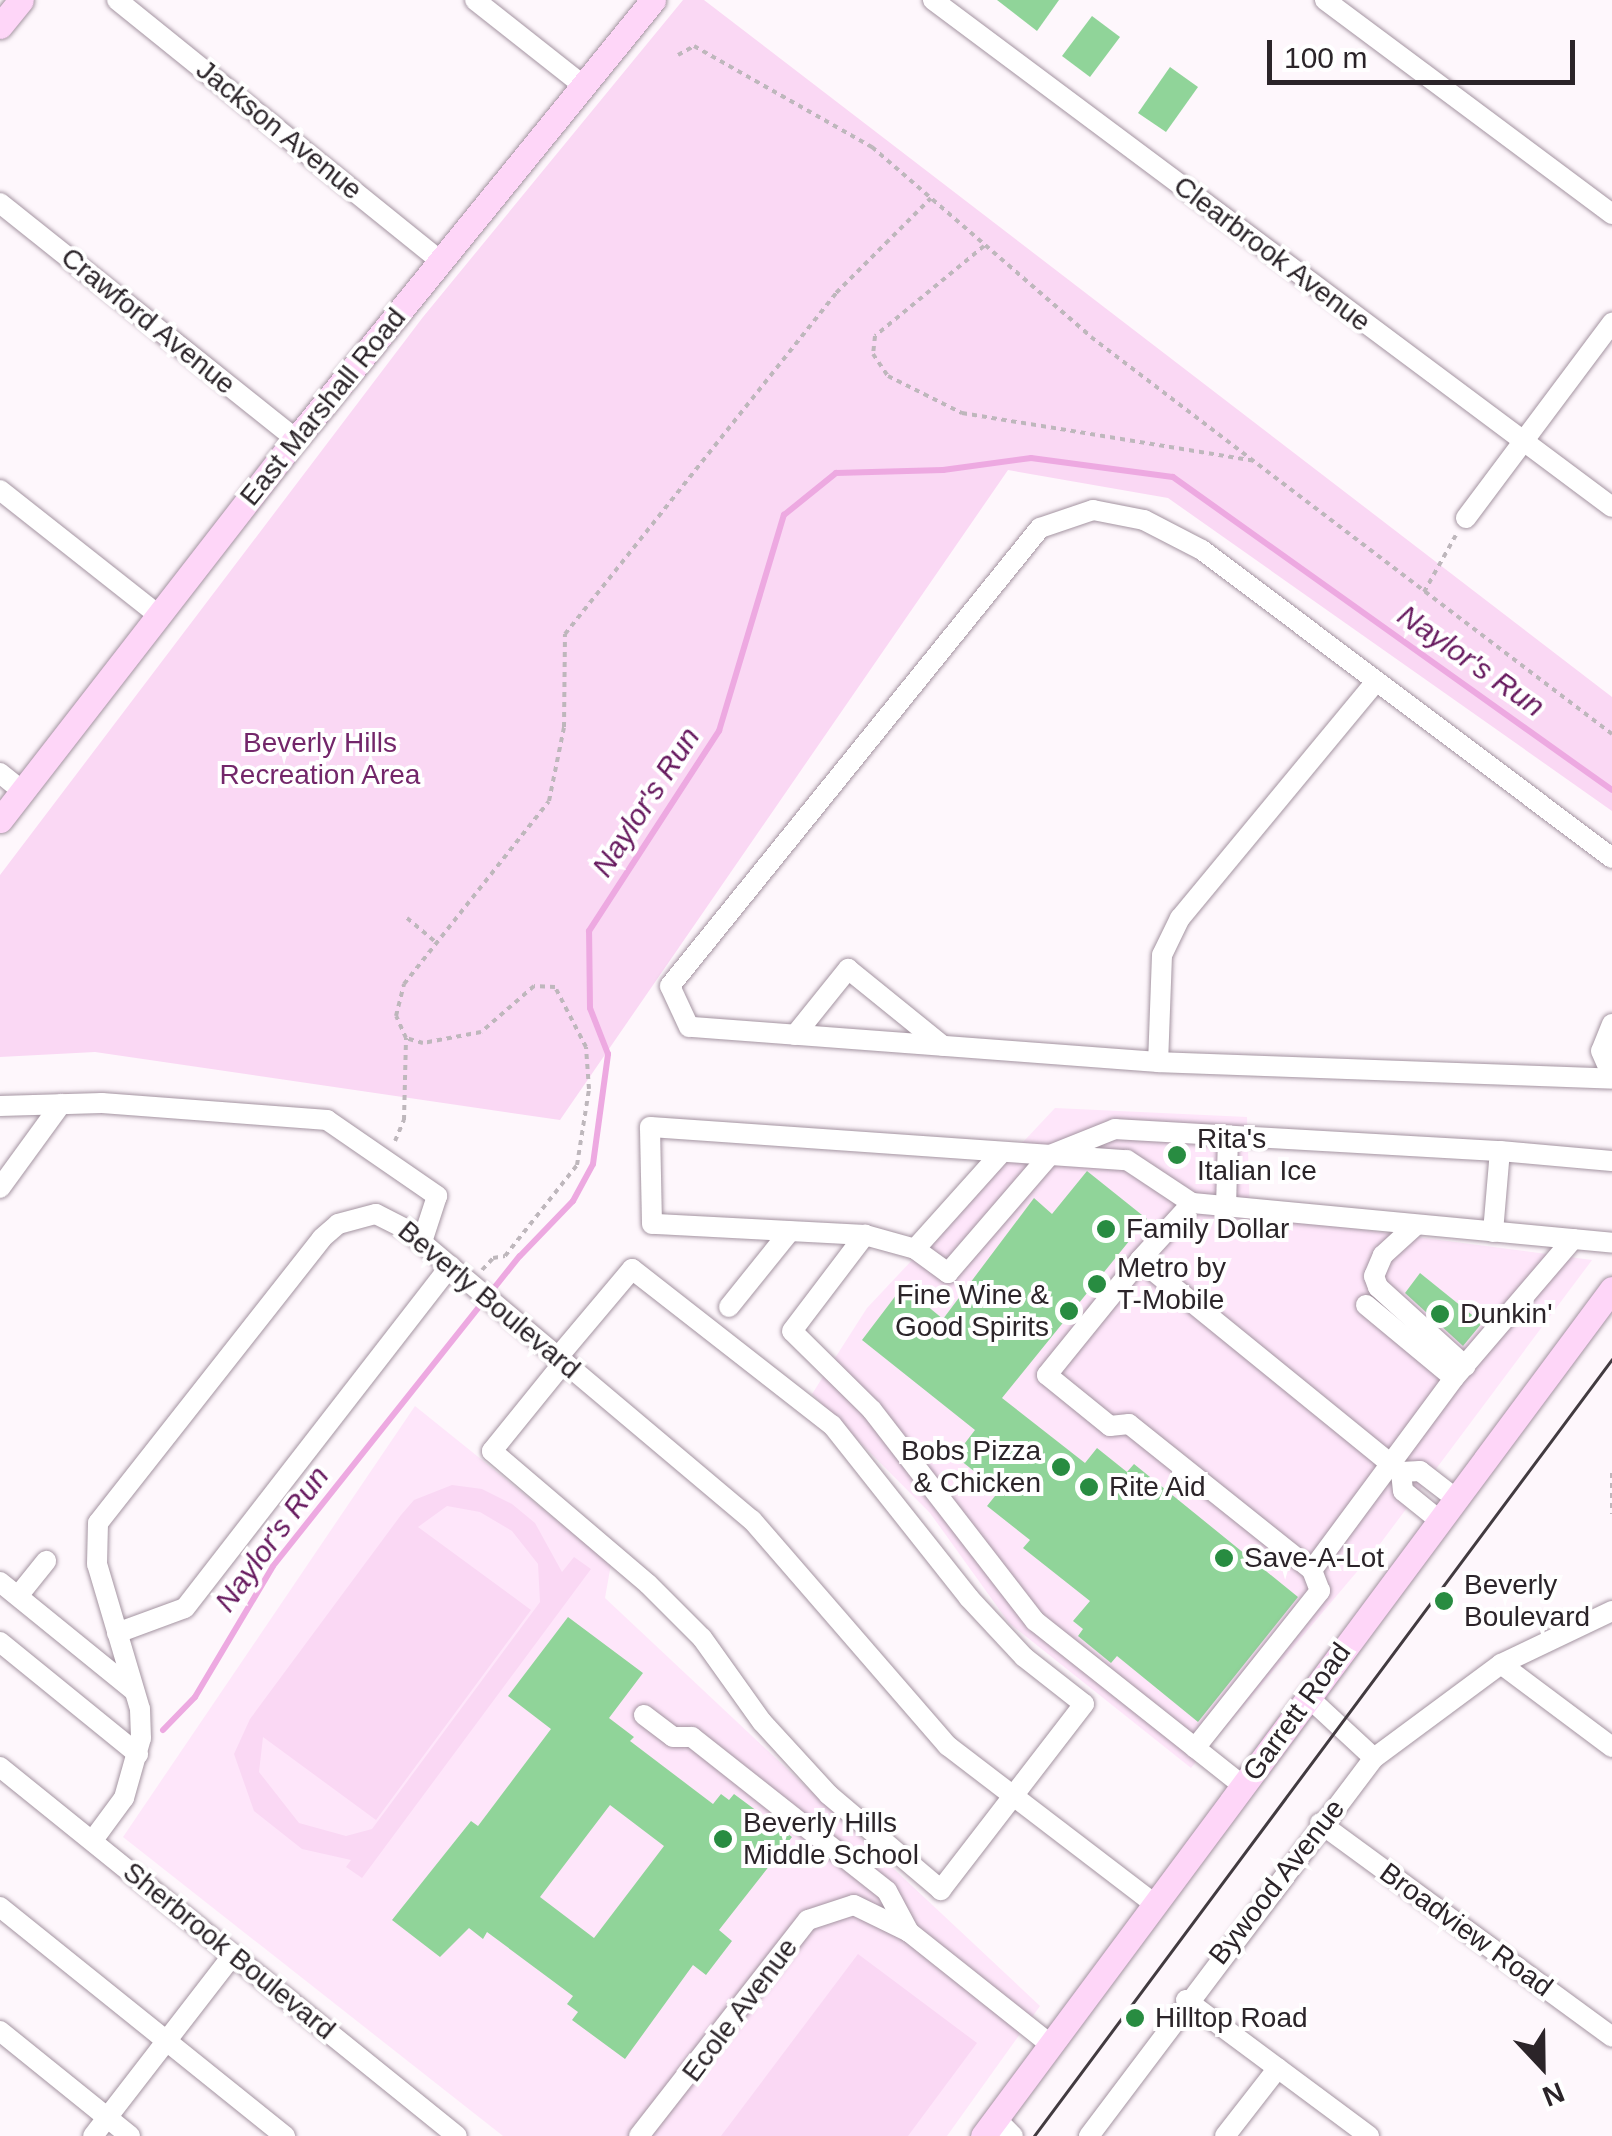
<!DOCTYPE html>
<html>
<head>
<meta charset="utf-8">
<style>
  body { margin:0 }
  #map { position:relative; width:1612px; height:2136px; overflow:hidden; background:#fef7fc; font-family:Helvetica,sans-serif }
  div>[style] { position:absolute }
  [style*='--x'] { left:calc(var(--x)*1px); top:calc(var(--y)*1px); width:calc(var(--w)*1px); rotate:calc(var(--a)*1deg) }
  .built>* { inset:0; background:#fee6fa }
  .green>* { inset:0; background:#fad8f4 }
  .stream>* { height:6px; margin:-3px; padding:0 3px; transform-origin:3px; border-radius:3px; background:#eda9e1 }
  .building>* { inset:0; background:#90d499 }
  .path>* { height:4px; margin-top:-2px; transform-origin:0; background:repeating-linear-gradient(90deg,#beb7bc 0 5px,transparent 0 10px) }
  .roads { filter:drop-shadow(0 0 2px #a494a1) drop-shadow(0 0 2px #a494a1) }
  .minor>* { height:20px; margin:-10px; padding:0 10px; transform-origin:10px; border-radius:10px; background:#fff }
  .major>* { height:25px; margin:-12.5px; padding:0 12.5px; transform-origin:12.5px; border-radius:12.5px; background:#fed6f8 }
  .tram>* { height:2.5px; margin:-1.25px; padding:0 1.25px; transform-origin:1.25px; border-radius:1.25px; background:#423b40 }
  .dots>* { width:28px; height:28px; translate:-50% -50%; box-sizing:border-box; border:5px solid #fff; border-radius:50% }
  span { translate:-50% -50%; white-space:nowrap; text-align:center; line-height:1.15; -webkit-text-stroke:8px #fff; paint-order:stroke }
  .street-label { font-size:28px; color:#2b2429 }
  .park-label { font-size:28px; color:#73266a }
  .poi-label { font-size:28px; color:#2b2429 }
  .left { translate:0 -50%; text-align:left }
  .right { translate:-100% -50%; text-align:right }
  .water-label { font-size:30px; color:#671a5f; font-style:italic }
  .north { position:absolute; left:1492px; top:2016px; width:100px; height:100px; -webkit-text-stroke:8px #fff; paint-order:stroke; rotate:158deg; font-size:28px; font-weight:700; line-height:40px; text-align:center; color:#2b2429 }
  .north::after { content:''; display:block; margin:auto; width:35px; height:45px; background:#2b2429; clip-path:polygon(50% 0,100% 100%,50% 72%,0 100%) }
  .scale { position:absolute; left:1267px; top:40px; width:308px; height:45px; box-sizing:border-box; border:5px solid #2b2429; border-top:0; padding-left:12px; font-size:30px; line-height:35px; white-space:nowrap; color:#2b2429; -webkit-text-stroke:8px #fff; paint-order:stroke }
</style>
</head>
<body>
<div id="map">
  <div class="built">
    <div style="clip-path:polygon(1055px 1108px,1247px 1117px,1250px 1215px,1592px 1260px,1377px 1548px,1191px 1768px,1009px 1623px,930px 1513px,812px 1394px,867px 1308px)"></div>
    <div style="clip-path:polygon(415px 1406px,611px 1564px,605px 1598px,1040px 2006px,947px 2136px,503px 2136px,123px 1837px)"></div>
  </div>
  <div class="green">
    <div style="clip-path:polygon(683px 0,704px 0,1612px 697px,1612px 811px,1168px 498px,1008px 470px,560px 1120px,95px 1052px,0 1057px,0 875px,423px 317px)"></div>
    <div style="clip-path:polygon(evenodd,452px 1485px,482px 1489px,512px 1504px,535px 1523px,562px 1572px,574px 1557px,591px 1569px,362px 1878px,346px 1867px,351px 1860px,302px 1849px,254px 1811px,234px 1754px,250px 1719px,401px 1515px,414px 1500px,452px 1485px,447px 1506px,480px 1512px,512px 1531px,538px 1564px,540px 1602px,372px 1829px,346px 1836px,299px 1823px,259px 1772px,263px 1737px,376px 1820px,531px 1610px,418px 1527px,447px 1506px)"></div>
    <div style="clip-path:polygon(858px 1954px,977px 2043px,908px 2136px,721px 2136px)"></div>
  </div>
  <div class="stream">
    <div style="--x:163;--y:1730;--w:46;--a:-45.9"></div>
    <div style="--x:195;--y:1697;--w:152;--a:-59.2"></div>
    <div style="--x:273;--y:1566;--w:396;--a:-51.5"></div>
    <div style="--x:520;--y:1256;--w:76;--a:-46.1"></div>
    <div style="--x:573;--y:1201;--w:42;--a:-61.6"></div>
    <div style="--x:593;--y:1164;--w:111;--a:-82.2"></div>
    <div style="--x:608;--y:1054;--w:49;--a:-111.4"></div>
    <div style="--x:590;--y:1008;--w:77;--a:-90.7"></div>
    <div style="--x:589;--y:931;--w:239;--a:-57"></div>
    <div style="--x:719;--y:731;--w:226;--a:-73.3"></div>
    <div style="--x:784;--y:515;--w:67;--a:-38.9"></div>
    <div style="--x:836;--y:473;--w:107;--a:-1.6"></div>
    <div style="--x:943;--y:470;--w:89;--a:-7.8"></div>
    <div style="--x:1031;--y:458;--w:143;--a:7.6"></div>
    <div style="--x:1173;--y:477;--w:539;--a:35.49"></div>
  </div>
  <div class="building">
    <div style="clip-path:polygon(997px 0,1059px 0,1037px 31px)"></div>
    <div style="clip-path:polygon(1092px 16px,1120px 37px,1090px 77px,1062px 56px)"></div>
    <div style="clip-path:polygon(1170px 67px,1198px 87px,1166px 132px,1138px 113px)"></div>
    <div style="clip-path:polygon(1087px 1171px,1147px 1219px,1002px 1398px,1085px 1463px,1097px 1448px,1127px 1472px,1134px 1464px,1298px 1597px,1198px 1722px,1117px 1656px,1111px 1663px,1078px 1636px,1083px 1629px,1073px 1621px,1090px 1601px,1023px 1548px,1030px 1540px,987px 1506px,999px 1491px,955px 1456px,975px 1430px,862px 1340px,903px 1286px,943px 1319px,1034px 1198px,1052px 1214px)"></div>
    <div style="clip-path:polygon(1420px 1273px,1482px 1323px,1463px 1346px,1405px 1293px)"></div>
    <div style="clip-path:polygon(evenodd,568px 1617px,643px 1673px,609px 1718px,634px 1737px,630px 1741px,713px 1804px,721px 1794px,729px 1800px,734px 1794px,792px 1837px,719px 1930px,732px 1941px,706px 1975px,693px 1965px,625px 2059px,572px 2020px,578px 2012px,567px 2004px,573px 1996px,487px 1932px,483px 1939px,469px 1928px,440px 1957px,392px 1920px,471px 1821px,478px 1826px,551px 1729px,508px 1696px,568px 1617px,610px 1805px,664px 1846px,594px 1938px,540px 1897px,610px 1805px)"></div>
  </div>
  <div class="path">
    <div style="--x:678;--y:55;--w:18;--a:-29"></div>
    <div style="--x:694;--y:46;--w:205;--a:29.6"></div>
    <div style="--x:872;--y:147;--w:290;--a:40.9"></div>
    <div style="--x:1091;--y:337;--w:655;--a:37.31"></div>
    <div style="--x:984;--y:246;--w:141;--a:140.5"></div>
    <div style="--x:875;--y:336;--w:18;--a:96"></div>
    <div style="--x:873;--y:354;--w:27;--a:56"></div>
    <div style="--x:888;--y:376;--w:83;--a:26.6"></div>
    <div style="--x:962;--y:413;--w:296;--a:9.3"></div>
    <div style="--x:1424;--y:592;--w:65;--a:-60.7"></div>
    <div style="--x:407;--y:918;--w:40;--a:40"></div>
    <div style="--x:395;--y:1141;--w:23;--a:-67"></div>
    <div style="--x:404;--y:1120;--w:82;--a:-88.6"></div>
    <div style="--x:482;--y:1270;--w:16;--a:-47"></div>
    <div style="--x:493;--y:1258;--w:12;--a:-9"></div>
    <div style="--x:505;--y:1256;--w:116;--a:-51.6"></div>
    <div style="--x:577;--y:1165;--w:77;--a:-81"></div>
    <div style="--x:589;--y:1089;--w:42;--a:-94.1"></div>
    <div style="--x:586;--y:1047;--w:68;--a:-117.3"></div>
    <div style="--x:555;--y:987;--w:21;--a:-177"></div>
    <div style="--x:534;--y:986;--w:70;--a:139"></div>
    <div style="--x:481;--y:1032;--w:59;--a:169.3"></div>
    <div style="--x:423;--y:1043;--w:18;--a:-164"></div>
    <div style="--x:406;--y:1038;--w:24;--a:-114"></div>
    <div style="--x:396;--y:1016;--w:33;--a:-76"></div>
    <div style="--x:404;--y:984;--w:233;--a:-51.6"></div>
    <div style="--x:549;--y:801;--w:76;--a:-78.5"></div>
    <div style="--x:564;--y:727;--w:93;--a:-89.4"></div>
    <div style="--x:565;--y:634;--w:436;--a:-51.5"></div>
    <div style="--x:836;--y:293;--w:134;--a:-45"></div>
    <div style="--x:1612;--y:1473;--w:41;--a:90"></div>
  </div>
  <div class="roads">
    <div class="minor">
      <div style="--x:117;--y:0;--w:416;--a:38.9"></div>
      <div style="--x:475;--y:0;--w:139;--a:38.3"></div>
      <div style="--x:933;--y:0;--w:847;--a:36.75"></div>
      <div style="--x:1325;--y:0;--w:358;--a:36.7"></div>
      <div style="--x:0;--y:203;--w:379;--a:38.6"></div>
      <div style="--x:0;--y:490;--w:200;--a:38.3"></div>
      <div style="--x:1466;--y:518;--w:244;--a:-53.2"></div>
      <div style="--x:1373;--y:685;--w:303;--a:129.6"></div>
      <div style="--x:1180;--y:918;--w:41;--a:115.9"></div>
      <div style="--x:1162;--y:955;--w:107;--a:92.1"></div>
      <div style="--x:1158;--y:1062;--w:470;--a:-175.7"></div>
      <div style="--x:689;--y:1027;--w:45;--a:-114.9"></div>
      <div style="--x:670;--y:986;--w:589;--a:-51.07"></div>
      <div style="--x:1040;--y:528;--w:56;--a:-18.8"></div>
      <div style="--x:1093;--y:510;--w:52;--a:11.1"></div>
      <div style="--x:1144;--y:520;--w:65;--a:27.3"></div>
      <div style="--x:1202;--y:550;--w:513;--a:36.91"></div>
      <div style="--x:0;--y:773;--w:28;--a:39"></div>
      <div style="--x:1612;--y:1024;--w:29;--a:112"></div>
      <div style="--x:1601;--y:1051;--w:27;--a:66"></div>
      <div style="--x:795;--y:1035;--w:85;--a:-51.2"></div>
      <div style="--x:848;--y:969;--w:122;--a:39"></div>
      <div style="--x:1158;--y:1062;--w:454;--a:2.1"></div>
      <div style="--x:0;--y:1106;--w:102;--a:-1.7"></div>
      <div style="--x:102;--y:1103;--w:226;--a:4.3"></div>
      <div style="--x:327;--y:1120;--w:134;--a:34.6"></div>
      <div style="--x:437;--y:1196;--w:48;--a:108.1"></div>
      <div style="--x:1002;--y:1152;--w:130;--a:131.9"></div>
      <div style="--x:915;--y:1249;--w:41;--a:36"></div>
      <div style="--x:948;--y:1273;--w:156;--a:-49.2"></div>
      <div style="--x:1050;--y:1155;--w:70;--a:-21.8"></div>
      <div style="--x:1115;--y:1129;--w:386;--a:3.3"></div>
      <div style="--x:0;--y:1188;--w:104;--a:-54"></div>
      <div style="--x:1192;--y:1203;--w:77;--a:132.4"></div>
      <div style="--x:1140;--y:1260;--w:336;--a:39.1"></div>
      <div style="--x:1226;--y:1206;--w:67;--a:-88.3"></div>
      <div style="--x:1416;--y:1225;--w:45;--a:137.7"></div>
      <div style="--x:1383;--y:1255;--w:23;--a:113"></div>
      <div style="--x:1374;--y:1276;--w:12;--a:70"></div>
      <div style="--x:1378;--y:1287;--w:118;--a:42.2"></div>
      <div style="--x:1493;--y:1232;--w:81;--a:-85.1"></div>
      <div style="--x:1500;--y:1151;--w:112;--a:5.1"></div>
      <div style="--x:865;--y:1235;--w:52;--a:15.6"></div>
      <div style="--x:1140;--y:1260;--w:148;--a:129"></div>
      <div style="--x:1047;--y:1375;--w:81;--a:39"></div>
      <div style="--x:1110;--y:1426;--w:19;--a:-6"></div>
      <div style="--x:1129;--y:1424;--w:234;--a:38.6"></div>
      <div style="--x:1312;--y:1570;--w:239;--a:-53.5"></div>
      <div style="--x:1454;--y:1378;--w:183;--a:-49.4"></div>
      <div style="--x:1366;--y:1305;--w:114;--a:39.7"></div>
      <div style="--x:729;--y:1307;--w:97;--a:-51.2"></div>
      <div style="--x:558;--y:1357;--w:115;--a:-49.9"></div>
      <div style="--x:632;--y:1269;--w:254;--a:38"></div>
      <div style="--x:832;--y:1425;--w:221;--a:51.6"></div>
      <div style="--x:969;--y:1598;--w:81;--a:47"></div>
      <div style="--x:1024;--y:1657;--w:76;--a:38.1"></div>
      <div style="--x:1084;--y:1704;--w:235;--a:127.6"></div>
      <div style="--x:941;--y:1890;--w:147;--a:-139.7"></div>
      <div style="--x:829;--y:1795;--w:99;--a:-132.5"></div>
      <div style="--x:762;--y:1722;--w:103;--a:-125.5"></div>
      <div style="--x:702;--y:1638;--w:76;--a:-135"></div>
      <div style="--x:648;--y:1584;--w:205;--a:-139.6"></div>
      <div style="--x:492;--y:1451;--w:114;--a:-51"></div>
      <div style="--x:1439;--y:1520;--w:46;--a:-141.1"></div>
      <div style="--x:1403;--y:1491;--w:19;--a:-96"></div>
      <div style="--x:1401;--y:1472;--w:19;--a:-3"></div>
      <div style="--x:1420;--y:1471;--w:44;--a:37.6"></div>
      <div style="--x:0;--y:1582;--w:173;--a:39.1"></div>
      <div style="--x:18;--y:1596;--w:45;--a:-51.3"></div>
      <div style="--x:117;--y:1633;--w:72;--a:-20.2"></div>
      <div style="--x:185;--y:1608;--w:433;--a:-52.2"></div>
      <div style="--x:0;--y:1642;--w:178;--a:39.1"></div>
      <div style="--x:1501;--y:1664;--w:139;--a:36.8"></div>
      <div style="--x:1307;--y:1696;--w:91;--a:42.8"></div>
      <div style="--x:644;--y:1715;--w:36;--a:37"></div>
      <div style="--x:673;--y:1737;--w:19;--a:0"></div>
      <div style="--x:692;--y:1737;--w:248;--a:38.3"></div>
      <div style="--x:887;--y:1891;--w:47;--a:61.8"></div>
      <div style="--x:909;--y:1932;--w:181;--a:38.5"></div>
      <div style="--x:1195;--y:1748;--w:201;--a:-51.5"></div>
      <div style="--x:1320;--y:1591;--w:22;--a:-111"></div>
      <div style="--x:0;--y:1767;--w:587;--a:38.92"></div>
      <div style="--x:1242;--y:1785;--w:264;--a:-141.6"></div>
      <div style="--x:1035;--y:1621;--w:267;--a:-127.7"></div>
      <div style="--x:872;--y:1410;--w:112;--a:-135.4"></div>
      <div style="--x:792;--y:1331;--w:121;--a:-52.8"></div>
      <div style="--x:865;--y:1235;--w:213;--a:-177"></div>
      <div style="--x:652;--y:1224;--w:97;--a:-91.2"></div>
      <div style="--x:650;--y:1127;--w:478;--a:4"></div>
      <div style="--x:1127;--y:1160;--w:78;--a:33.5"></div>
      <div style="--x:1192;--y:1203;--w:422;--a:5.4"></div>
      <div style="--x:1320;--y:1823;--w:362;--a:36.2"></div>
      <div style="--x:93;--y:1840;--w:52;--a:-53.6"></div>
      <div style="--x:124;--y:1798;--w:62;--a:-74.2"></div>
      <div style="--x:141;--y:1738;--w:29;--a:-92"></div>
      <div style="--x:140;--y:1709;--w:151;--a:-106.5"></div>
      <div style="--x:97;--y:1564;--w:41;--a:-88.6"></div>
      <div style="--x:98;--y:1523;--w:362;--a:-51.8"></div>
      <div style="--x:322;--y:1238;--w:21;--a:-41"></div>
      <div style="--x:338;--y:1224;--w:39;--a:-15"></div>
      <div style="--x:376;--y:1214;--w:34;--a:27"></div>
      <div style="--x:406;--y:1229;--w:452;--a:40.1"></div>
      <div style="--x:752;--y:1520;--w:299;--a:49.1"></div>
      <div style="--x:948;--y:1746;--w:262;--a:37.4"></div>
      <div style="--x:0;--y:1907;--w:366;--a:38.8"></div>
      <div style="--x:1186;--y:2000;--w:228;--a:36.6"></div>
      <div style="--x:0;--y:2031;--w:167;--a:38.9"></div>
      <div style="--x:996;--y:2119;--w:24;--a:45"></div>
      <div style="--x:93;--y:2136;--w:227;--a:-52.3"></div>
      <div style="--x:639;--y:2136;--w:274;--a:-52"></div>
      <div style="--x:808;--y:1920;--w:48;--a:-18.1"></div>
      <div style="--x:854;--y:1905;--w:61;--a:26.1"></div>
      <div style="--x:1089;--y:2136;--w:473;--a:-53"></div>
      <div style="--x:1374;--y:1758;--w:158;--a:-36.5"></div>
      <div style="--x:1501;--y:1664;--w:123;--a:-25.5"></div>
      <div style="--x:1225;--y:2136;--w:86;--a:-52.1"></div>
    </div>
    <div class="major">
      <div style="--x:0;--y:26;--w:33;--a:-51"></div>
      <div style="--x:0;--y:820;--w:482;--a:-52.2"></div>
      <div style="--x:296;--y:439;--w:566;--a:-50.88"></div>
      <div style="--x:983;--y:2136;--w:1055;--a:-53.4"></div>
    </div>
  </div>
  <div class="tram">
    <div style="--x:1034;--y:2136;--w:968;--a:-53.35"></div>
  </div>
  <div class="dots">
    <div style="left:1177px;top:1155px;background:#288c41"></div>
    <div style="left:1106px;top:1229px;background:#288c41"></div>
    <div style="left:1097px;top:1284px;background:#288c41"></div>
    <div style="left:1069px;top:1311px;background:#288c41"></div>
    <div style="left:1440px;top:1314px;background:#288c41"></div>
    <div style="left:1061px;top:1467px;background:#288c41"></div>
    <div style="left:1089px;top:1487px;background:#288c41"></div>
    <div style="left:1224px;top:1558px;background:#288c41"></div>
    <div style="left:1444px;top:1601px;background:#288c41"></div>
    <div style="left:723px;top:1839px;background:#288c41"></div>
    <div style="left:1135px;top:2018px;background:#288c41"></div>
  </div>
  <div class="street-label">
    <span style="left:279px;top:130px;rotate:39deg">Jackson Avenue</span>
    <span style="left:1272px;top:254px;rotate:37deg">Clearbrook Avenue</span>
    <span style="left:148px;top:321px;rotate:39deg">Crawford Avenue</span>
    <span style="left:323px;top:407px;rotate:-51deg">East Marshall Road</span>
    <span style="left:489px;top:1300px;rotate:40deg">Beverly Boulevard</span>
    <span style="left:1297px;top:1712px;rotate:-54deg">Garrett Road</span>
    <span style="left:1277px;top:1882px;rotate:-52deg">Bywood Avenue</span>
    <span style="left:1466px;top:1930px;rotate:36deg">Broadview Road</span>
    <span style="left:229px;top:1951px;rotate:39deg">Sherbrook Boulevard</span>
    <span style="left:740px;top:2010px;rotate:-53deg">Ecole Avenue</span>
  </div>
  <div class="park-label">
    <span style="left:320px;top:759px">Beverly Hills<br>Recreation Area</span>
  </div>
  <div class="poi-label">
    <span class="left" style="left:1197px;top:1155px">Rita's<br>Italian Ice</span>
    <span class="left" style="left:1126px;top:1229px">Family Dollar</span>
    <span class="left" style="left:1117px;top:1284px">Metro by<br>T-Mobile</span>
    <span class="right" style="left:1049px;top:1311px">Fine Wine &amp;<br>Good Spirits</span>
    <span class="left" style="left:1460px;top:1314px">Dunkin'</span>
    <span class="right" style="left:1041px;top:1467px">Bobs Pizza<br>&amp; Chicken</span>
    <span class="left" style="left:1109px;top:1487px">Rite Aid</span>
    <span class="left" style="left:1244px;top:1558px">Save-A-Lot</span>
    <span class="left" style="left:1464px;top:1601px">Beverly<br>Boulevard</span>
    <span class="left" style="left:743px;top:1839px">Beverly Hills<br>Middle School</span>
    <span class="left" style="left:1155px;top:2018px">Hilltop Road</span>
  </div>
  <div class="water-label">
    <span style="left:1471px;top:661px;rotate:35deg">Naylor's Run</span>
    <span style="left:646px;top:802px;rotate:-57deg">Naylor's Run</span>
    <span style="left:272px;top:1539px;rotate:-54deg">Naylor's Run</span>
  </div>
  <div class="north">N</div>
  <div class="scale">100 m</div>
</div>
</body>
</html>
